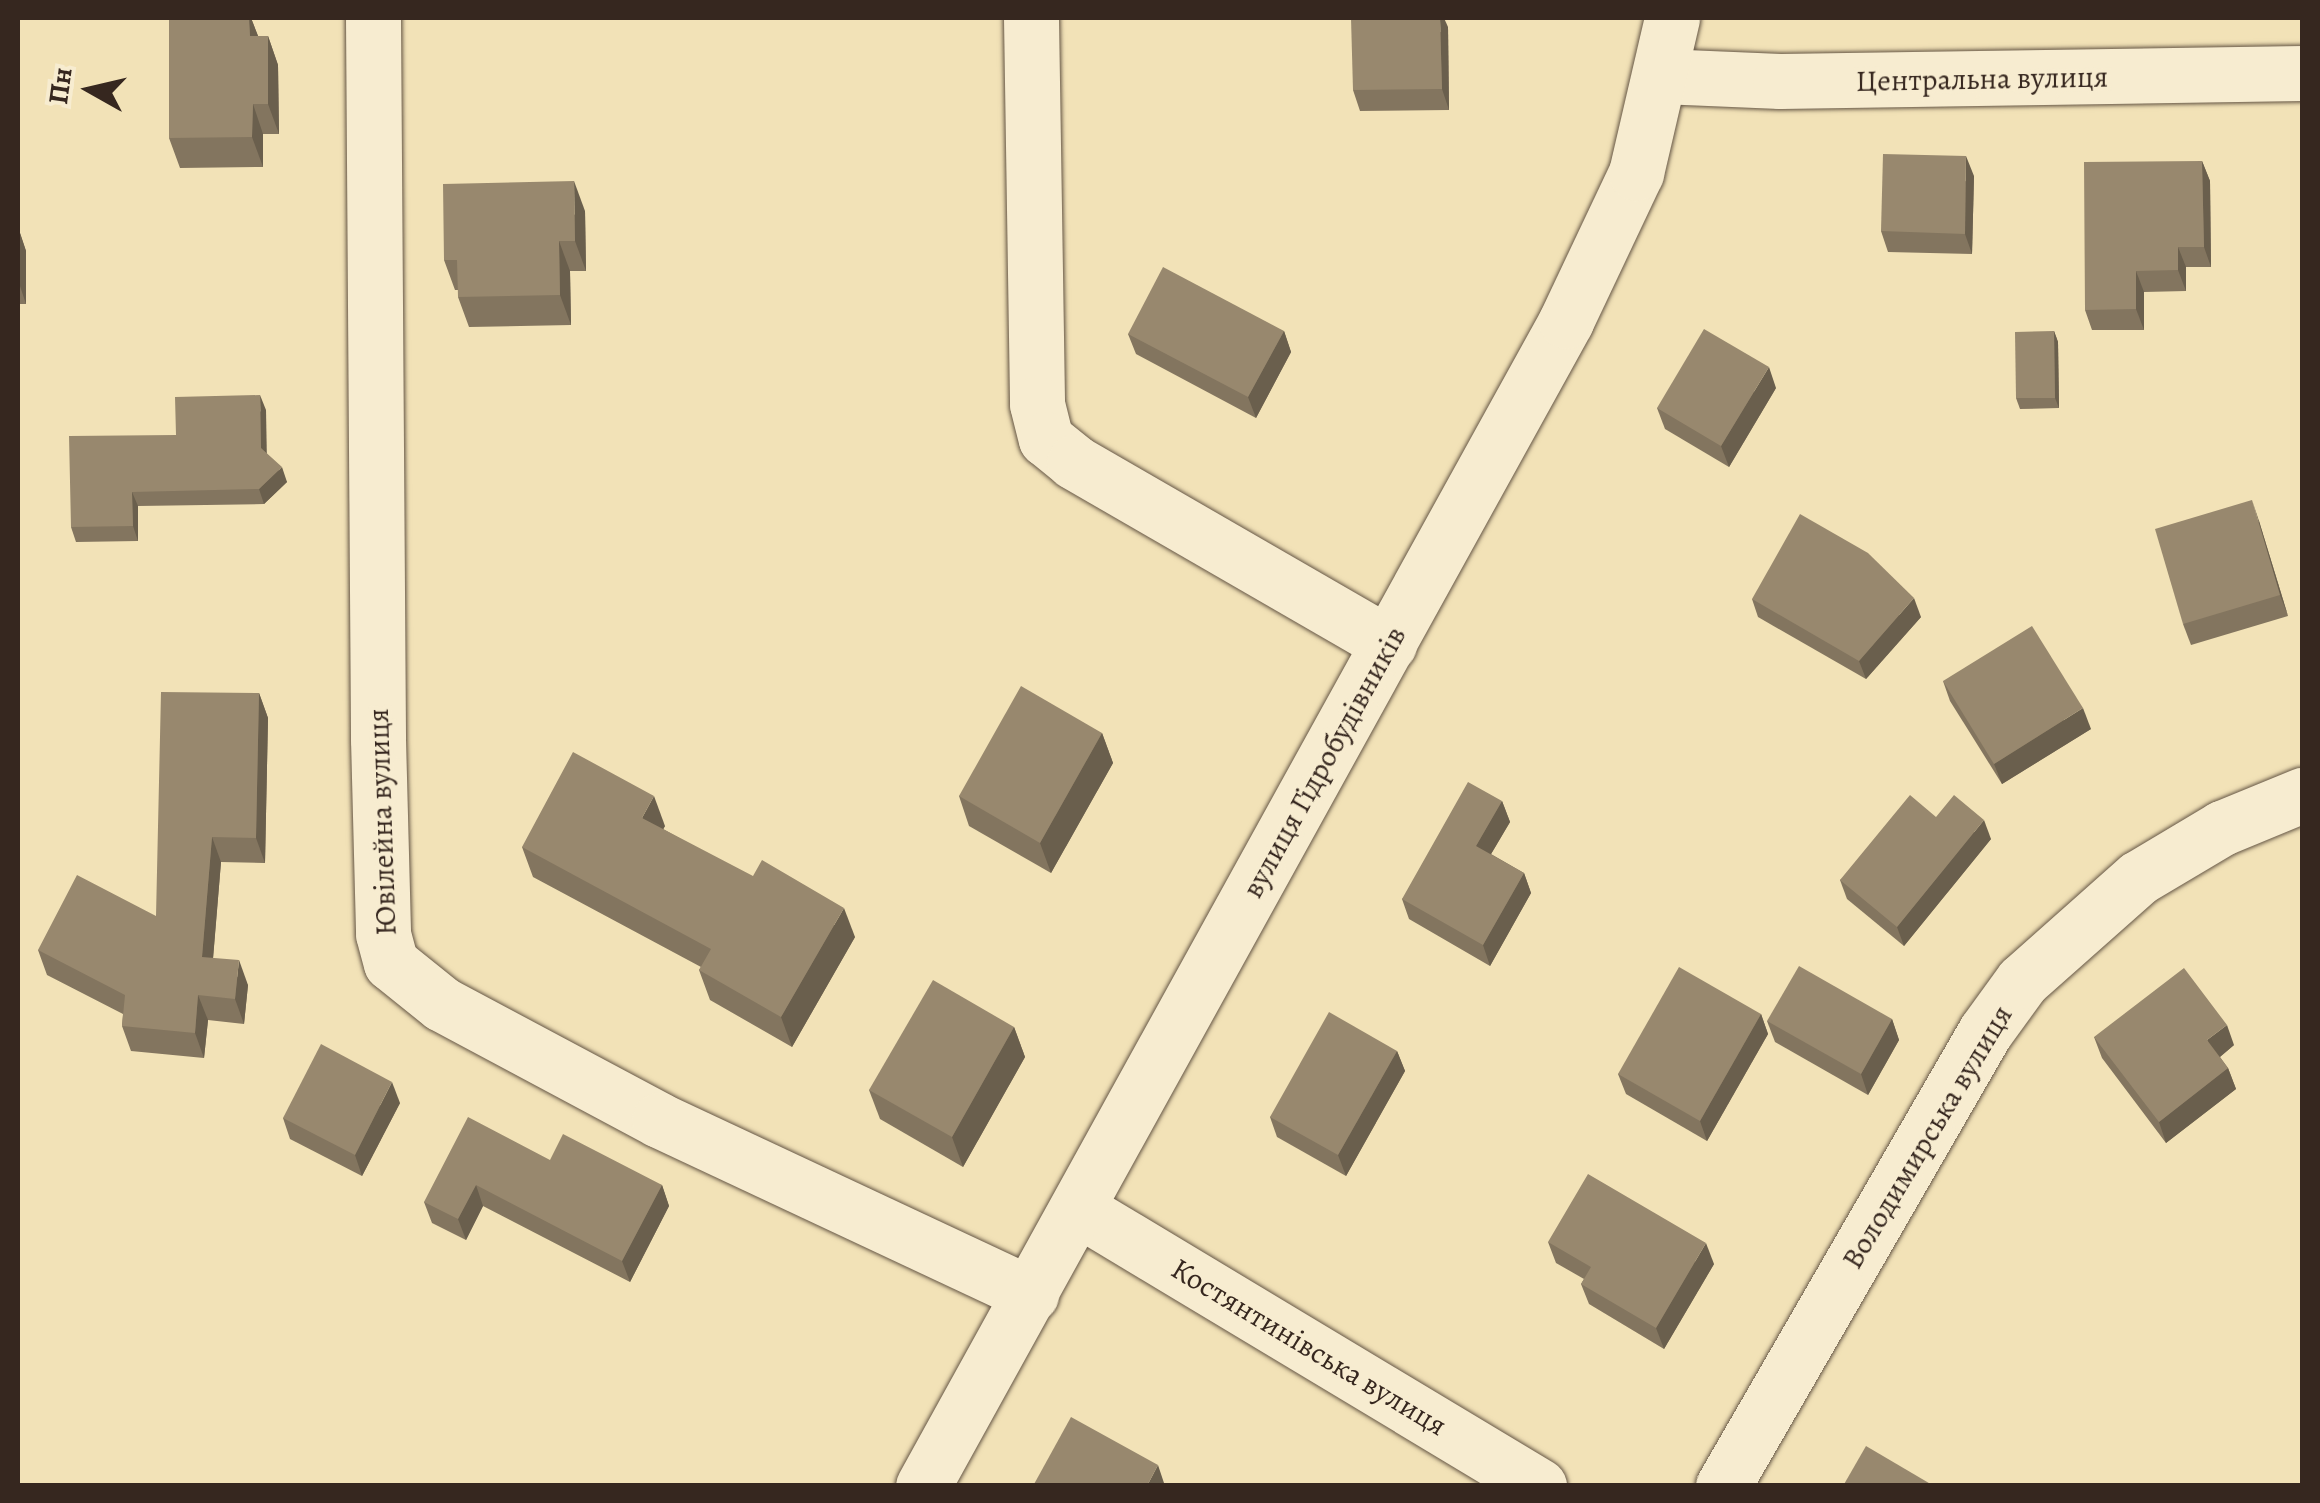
<!DOCTYPE html>
<html>
<head>
<meta charset="utf-8">
<style>
  body { margin:0 }
  #map { position:relative; width:2320px; height:1503px; overflow:hidden; background:#f2e2b7; font-family:Alegreya,serif }
  div>[style] { position:absolute }
  [style*='--x'] { left:calc(var(--x)*1px); top:calc(var(--y)*1px); width:calc(var(--w)*1px); rotate:calc(var(--a)*1deg) }
  .roads { filter:drop-shadow(0 0 2px #655645) drop-shadow(0 0 2px #655645) }
  .street>* { height:55px; margin:-27.5px; padding:0 27.5px; transform-origin:27.5px; border-radius:27.5px; background:#f7ecd0 }
  .wall>* { inset:0; background:#83755f }
  .shaded-wall>* { inset:0; background:#6a5f4d }
  .building>* { inset:0; background:#98886e }
  span { translate:-50% -50%; white-space:nowrap; text-align:center; line-height:1.15; -webkit-text-stroke:8px #f7ecd0; paint-order:stroke }
  .street-label { font-size:30px; color:#36271f }
  .frame { position:absolute; inset:0; border:20px solid #36271f; pointer-events:none }
  .north { position:absolute; left:40px; top:40px; width:100px; height:100px; -webkit-text-stroke:8px #f7ecd0; paint-order:stroke; rotate:278deg; font-size:28px; font-weight:700; line-height:40px; text-align:center; color:#36271f }
  .north::after { content:''; display:block; margin:auto; width:35px; height:45px; background:#36271f; clip-path:polygon(50% 0,100% 100%,50% 72%,0 100%) }
</style>
</head>
<body>
<div id="map">
  <div class="roads">
    <div class="street">
      <div style="--x:373;--y:18;--w:721;--a:89.6"></div>
      <div style="--x:378;--y:739;--w:195;--a:88.5"></div>
      <div style="--x:383;--y:934;--w:30;--a:75"></div>
      <div style="--x:391;--y:963;--w:65;--a:38.8"></div>
      <div style="--x:442;--y:1004;--w:246;--a:28.1"></div>
      <div style="--x:659;--y:1120;--w:411;--a:25.1"></div>
      <div style="--x:1031;--y:18;--w:386;--a:89.1"></div>
      <div style="--x:1037;--y:404;--w:36;--a:76"></div>
      <div style="--x:1046;--y:439;--w:36;--a:39"></div>
      <div style="--x:1074;--y:462;--w:364;--a:30"></div>
      <div style="--x:1661;--y:76;--w:119;--a:2.4"></div>
      <div style="--x:1780;--y:81;--w:522;--a:-0.88"></div>
      <div style="--x:1078;--y:1209;--w:538;--a:31"></div>
      <div style="--x:923;--y:1486;--w:1331;--a:-61.1"></div>
      <div style="--x:1566;--y:321;--w:164;--a:-64.7"></div>
      <div style="--x:1636;--y:173;--w:159;--a:-76.9"></div>
      <div style="--x:1723;--y:1486;--w:524;--a:-60.01"></div>
      <div style="--x:1985;--y:1032;--w:63;--a:-54"></div>
      <div style="--x:2022;--y:981;--w:155;--a:-41.6"></div>
      <div style="--x:2138;--y:878;--w:98;--a:-30.8"></div>
      <div style="--x:2222;--y:828;--w:87;--a:-22.4"></div>
    </div>
  </div>
  <div class="wall">
    <div style="clip-path:polygon(251px 18px,258px 36px,268px 36px,278px 65px,279px 134px,263px 134px,263px 167px,180px 168px,169px 138px)"></div>
    <div style="clip-path:polygon(1448px 27px,1449px 110px,1360px 111px,1353px 90px)"></div>
    <div style="clip-path:polygon(2202px 161px,2210px 181px,2211px 267px,2186px 267px,2186px 291px,2144px 292px,2144px 330px,2092px 330px,2085px 310px)"></div>
    <div style="clip-path:polygon(1974px 176px,1972px 254px,1888px 252px,1881px 231px)"></div>
    <div style="clip-path:polygon(585px 211px,586px 271px,570px 271px,571px 325px,469px 327px,458px 297px,458px 290px,455px 290px,444px 260px)"></div>
    <div style="clip-path:polygon(18px 227px,26px 251px,26px 304px,18px 304px)"></div>
    <div style="clip-path:polygon(1284px 331px,1291px 352px,1256px 418px,1136px 354px,1128px 334px)"></div>
    <div style="clip-path:polygon(2054px 331px,2058px 342px,2059px 408px,2020px 409px,2016px 398px)"></div>
    <div style="clip-path:polygon(1776px 388px,1729px 467px,1665px 429px,1657px 408px)"></div>
    <div style="clip-path:polygon(266px 410px,266px 453px,287px 482px,264px 504px,138px 506px,138px 541px,76px 542px,71px 527px,176px 435px)"></div>
    <div style="clip-path:polygon(2259px 521px,2288px 616px,2191px 645px,2183px 624px)"></div>
    <div style="clip-path:polygon(1752px 599px,1921px 617px,1866px 679px,1758px 617px)"></div>
    <div style="clip-path:polygon(1943px 681px,2091px 729px,2002px 784px,1950px 701px)"></div>
    <div style="clip-path:polygon(259px 693px,268px 718px,265px 863px,221px 862px,213px 958px,248px 985px,244px 1024px,208px 1020px,204px 1058px,131px 1051px,122px 1026px,123px 1014px,47px 975px,38px 950px,156px 916px)"></div>
    <div style="clip-path:polygon(1102px 733px,1113px 763px,1051px 873px,969px 826px,959px 796px)"></div>
    <div style="clip-path:polygon(1502px 801px,1510px 822px,1491px 854px,1524px 873px,1531px 893px,1490px 966px,1409px 919px,1402px 899px)"></div>
    <div style="clip-path:polygon(1936px 817px,1991px 839px,1904px 946px,1847px 899px,1840px 880px)"></div>
    <div style="clip-path:polygon(665px 826px,663px 829px,855px 937px,792px 1047px,710px 1000px,699px 970px,701px 967px,533px 877px,522px 847px)"></div>
    <div style="clip-path:polygon(1761px 1014px,1768px 1034px,1707px 1141px,1626px 1094px,1618px 1074px)"></div>
    <div style="clip-path:polygon(1892px 1019px,1899px 1040px,1868px 1095px,1775px 1042px,1767px 1021px)"></div>
    <div style="clip-path:polygon(1014px 1027px,1025px 1057px,963px 1167px,880px 1119px,869px 1090px)"></div>
    <div style="clip-path:polygon(2094px 1037px,2234px 1045px,2220px 1057px,2228px 1068px,2236px 1089px,2166px 1143px,2102px 1058px)"></div>
    <div style="clip-path:polygon(1397px 1051px,1405px 1071px,1346px 1176px,1277px 1137px,1270px 1117px)"></div>
    <div style="clip-path:polygon(400px 1103px,362px 1176px,290px 1139px,283px 1118px)"></div>
    <div style="clip-path:polygon(550px 1160px,662px 1185px,669px 1206px,630px 1282px,483px 1206px,466px 1240px,432px 1223px,424px 1202px)"></div>
    <div style="clip-path:polygon(1548px 1242px,1714px 1264px,1664px 1349px,1589px 1304px,1581px 1284px,1584px 1279px,1556px 1263px)"></div>
  </div>
  <div class="shaded-wall">
    <div style="clip-path:polygon(249px 18px,251px 18px,260px 41px,250px 36px)"></div>
    <div style="clip-path:polygon(1440px 18px,1444px 18px,1448px 27px,1449px 110px,1442px 89px)"></div>
    <div style="clip-path:polygon(268px 36px,278px 65px,279px 134px,268px 104px)"></div>
    <div style="clip-path:polygon(253px 104px,263px 134px,263px 167px,252px 137px)"></div>
    <div style="clip-path:polygon(1966px 156px,1974px 176px,1972px 254px,1965px 234px)"></div>
    <div style="clip-path:polygon(2202px 161px,2210px 181px,2211px 267px,2204px 247px)"></div>
    <div style="clip-path:polygon(574px 181px,585px 211px,586px 271px,575px 241px)"></div>
    <div style="clip-path:polygon(18px 227px,26px 251px,26px 304px,18px 280px)"></div>
    <div style="clip-path:polygon(559px 241px,570px 271px,571px 325px,560px 295px)"></div>
    <div style="clip-path:polygon(2178px 247px,2186px 267px,2186px 291px,2178px 270px)"></div>
    <div style="clip-path:polygon(2136px 271px,2144px 292px,2144px 330px,2136px 309px)"></div>
    <div style="clip-path:polygon(1284px 331px,1291px 352px,1256px 418px,1248px 397px)"></div>
    <div style="clip-path:polygon(2054px 331px,2058px 342px,2059px 408px,2055px 398px)"></div>
    <div style="clip-path:polygon(1769px 367px,1776px 388px,1729px 467px,1721px 446px)"></div>
    <div style="clip-path:polygon(260px 395px,266px 410px,267px 463px,261px 448px)"></div>
    <div style="clip-path:polygon(282px 467px,287px 482px,264px 504px,259px 489px)"></div>
    <div style="clip-path:polygon(132px 492px,138px 506px,138px 541px,133px 526px)"></div>
    <div style="clip-path:polygon(2252px 500px,2259px 521px,2288px 616px,2280px 595px)"></div>
    <div style="clip-path:polygon(1914px 598px,1921px 617px,1866px 679px,1859px 661px)"></div>
    <div style="clip-path:polygon(259px 693px,268px 718px,265px 863px,256px 838px)"></div>
    <div style="clip-path:polygon(2083px 708px,2091px 729px,2002px 784px,1994px 764px)"></div>
    <div style="clip-path:polygon(1102px 733px,1113px 763px,1051px 873px,1040px 843px)"></div>
    <div style="clip-path:polygon(654px 796px,665px 826px,653px 848px,642px 818px)"></div>
    <div style="clip-path:polygon(1502px 801px,1510px 822px,1484px 866px,1476px 846px)"></div>
    <div style="clip-path:polygon(1984px 820px,1991px 839px,1904px 946px,1897px 927px)"></div>
    <div style="clip-path:polygon(212px 837px,221px 862px,211px 983px,202px 957px)"></div>
    <div style="clip-path:polygon(1524px 873px,1531px 893px,1490px 966px,1483px 945px)"></div>
    <div style="clip-path:polygon(844px 908px,855px 937px,792px 1047px,781px 1017px)"></div>
    <div style="clip-path:polygon(239px 960px,248px 985px,244px 1024px,235px 999px)"></div>
    <div style="clip-path:polygon(198px 995px,208px 1020px,204px 1058px,195px 1033px)"></div>
    <div style="clip-path:polygon(1761px 1014px,1768px 1034px,1707px 1141px,1700px 1121px)"></div>
    <div style="clip-path:polygon(1892px 1019px,1899px 1040px,1868px 1095px,1861px 1074px)"></div>
    <div style="clip-path:polygon(2227px 1025px,2234px 1045px,2215px 1061px,2207px 1040px)"></div>
    <div style="clip-path:polygon(1014px 1027px,1025px 1057px,963px 1167px,952px 1137px)"></div>
    <div style="clip-path:polygon(1397px 1051px,1405px 1071px,1346px 1176px,1338px 1155px)"></div>
    <div style="clip-path:polygon(2228px 1068px,2236px 1089px,2166px 1143px,2159px 1122px)"></div>
    <div style="clip-path:polygon(392px 1082px,400px 1103px,362px 1176px,355px 1155px)"></div>
    <div style="clip-path:polygon(476px 1185px,483px 1206px,466px 1240px,458px 1219px)"></div>
    <div style="clip-path:polygon(662px 1185px,669px 1206px,630px 1282px,622px 1261px)"></div>
    <div style="clip-path:polygon(1706px 1243px,1714px 1264px,1664px 1349px,1656px 1328px)"></div>
    <div style="clip-path:polygon(1158px 1465px,1165px 1486px,1147px 1486px)"></div>
  </div>
  <div class="building">
    <div style="clip-path:polygon(169px 18px,249px 18px,250px 36px,268px 36px,268px 104px,253px 104px,252px 137px,169px 138px)"></div>
    <div style="clip-path:polygon(1351px 18px,1440px 18px,1442px 89px,1353px 90px)"></div>
    <div style="clip-path:polygon(1883px 154px,1966px 156px,1965px 234px,1881px 231px)"></div>
    <div style="clip-path:polygon(2202px 161px,2204px 247px,2178px 247px,2178px 270px,2136px 271px,2136px 309px,2085px 310px,2084px 162px)"></div>
    <div style="clip-path:polygon(574px 181px,575px 241px,559px 241px,560px 295px,458px 297px,457px 260px,444px 260px,443px 184px)"></div>
    <div style="clip-path:polygon(1163px 267px,1284px 331px,1248px 397px,1128px 334px)"></div>
    <div style="clip-path:polygon(1704px 329px,1769px 367px,1721px 446px,1657px 408px)"></div>
    <div style="clip-path:polygon(2054px 331px,2055px 398px,2016px 398px,2015px 332px)"></div>
    <div style="clip-path:polygon(260px 395px,261px 448px,282px 467px,259px 489px,132px 492px,133px 526px,71px 527px,69px 436px,176px 435px,175px 397px)"></div>
    <div style="clip-path:polygon(2252px 500px,2280px 595px,2183px 624px,2155px 529px)"></div>
    <div style="clip-path:polygon(1800px 514px,1868px 553px,1914px 598px,1859px 661px,1752px 599px)"></div>
    <div style="clip-path:polygon(2032px 626px,2083px 708px,1994px 764px,1943px 681px)"></div>
    <div style="clip-path:polygon(1021px 686px,1102px 733px,1040px 843px,959px 796px)"></div>
    <div style="clip-path:polygon(161px 692px,259px 693px,256px 838px,212px 837px,202px 957px,239px 960px,235px 999px,198px 995px,195px 1033px,122px 1026px,125px 995px,38px 950px,77px 875px,156px 916px)"></div>
    <div style="clip-path:polygon(573px 752px,654px 796px,642px 818px,753px 876px,762px 860px,844px 908px,781px 1017px,699px 970px,711px 949px,522px 847px)"></div>
    <div style="clip-path:polygon(1468px 782px,1502px 801px,1476px 846px,1524px 873px,1483px 945px,1402px 899px)"></div>
    <div style="clip-path:polygon(1910px 795px,1936px 817px,1954px 795px,1984px 820px,1897px 927px,1840px 880px)"></div>
    <div style="clip-path:polygon(1799px 966px,1892px 1019px,1861px 1074px,1767px 1021px)"></div>
    <div style="clip-path:polygon(1679px 967px,1761px 1014px,1700px 1121px,1618px 1074px)"></div>
    <div style="clip-path:polygon(2184px 968px,2227px 1025px,2207px 1040px,2228px 1068px,2159px 1122px,2094px 1037px)"></div>
    <div style="clip-path:polygon(933px 980px,1014px 1027px,952px 1137px,869px 1090px)"></div>
    <div style="clip-path:polygon(1329px 1012px,1397px 1051px,1338px 1155px,1270px 1117px)"></div>
    <div style="clip-path:polygon(321px 1044px,392px 1082px,355px 1155px,283px 1118px)"></div>
    <div style="clip-path:polygon(468px 1117px,550px 1160px,563px 1134px,662px 1185px,622px 1261px,476px 1185px,458px 1219px,424px 1202px)"></div>
    <div style="clip-path:polygon(1588px 1174px,1706px 1243px,1656px 1328px,1581px 1284px,1591px 1267px,1548px 1242px)"></div>
    <div style="clip-path:polygon(1071px 1417px,1158px 1465px,1147px 1486px,1033px 1486px)"></div>
    <div style="clip-path:polygon(1866px 1446px,1934px 1486px,1843px 1486px)"></div>
  </div>
  <div class="street-label">
    <span style="left:1982px;top:79px;rotate:-1deg">Центральна вулиця</span>
    <span style="left:1324px;top:762px;rotate:-61deg">вулиця Гідробудівників</span>
    <span style="left:382px;top:822px;rotate:-92deg">Ювілейна вулиця</span>
    <span style="left:1927px;top:1137px;rotate:-59deg">Володимирська вулиця</span>
    <span style="left:1309px;top:1347px;rotate:31deg">Костянтинівська вулиця</span>
  </div>
  <div class="frame"></div>
  <div class="north">Пн</div>
</div>
</body>
</html>
